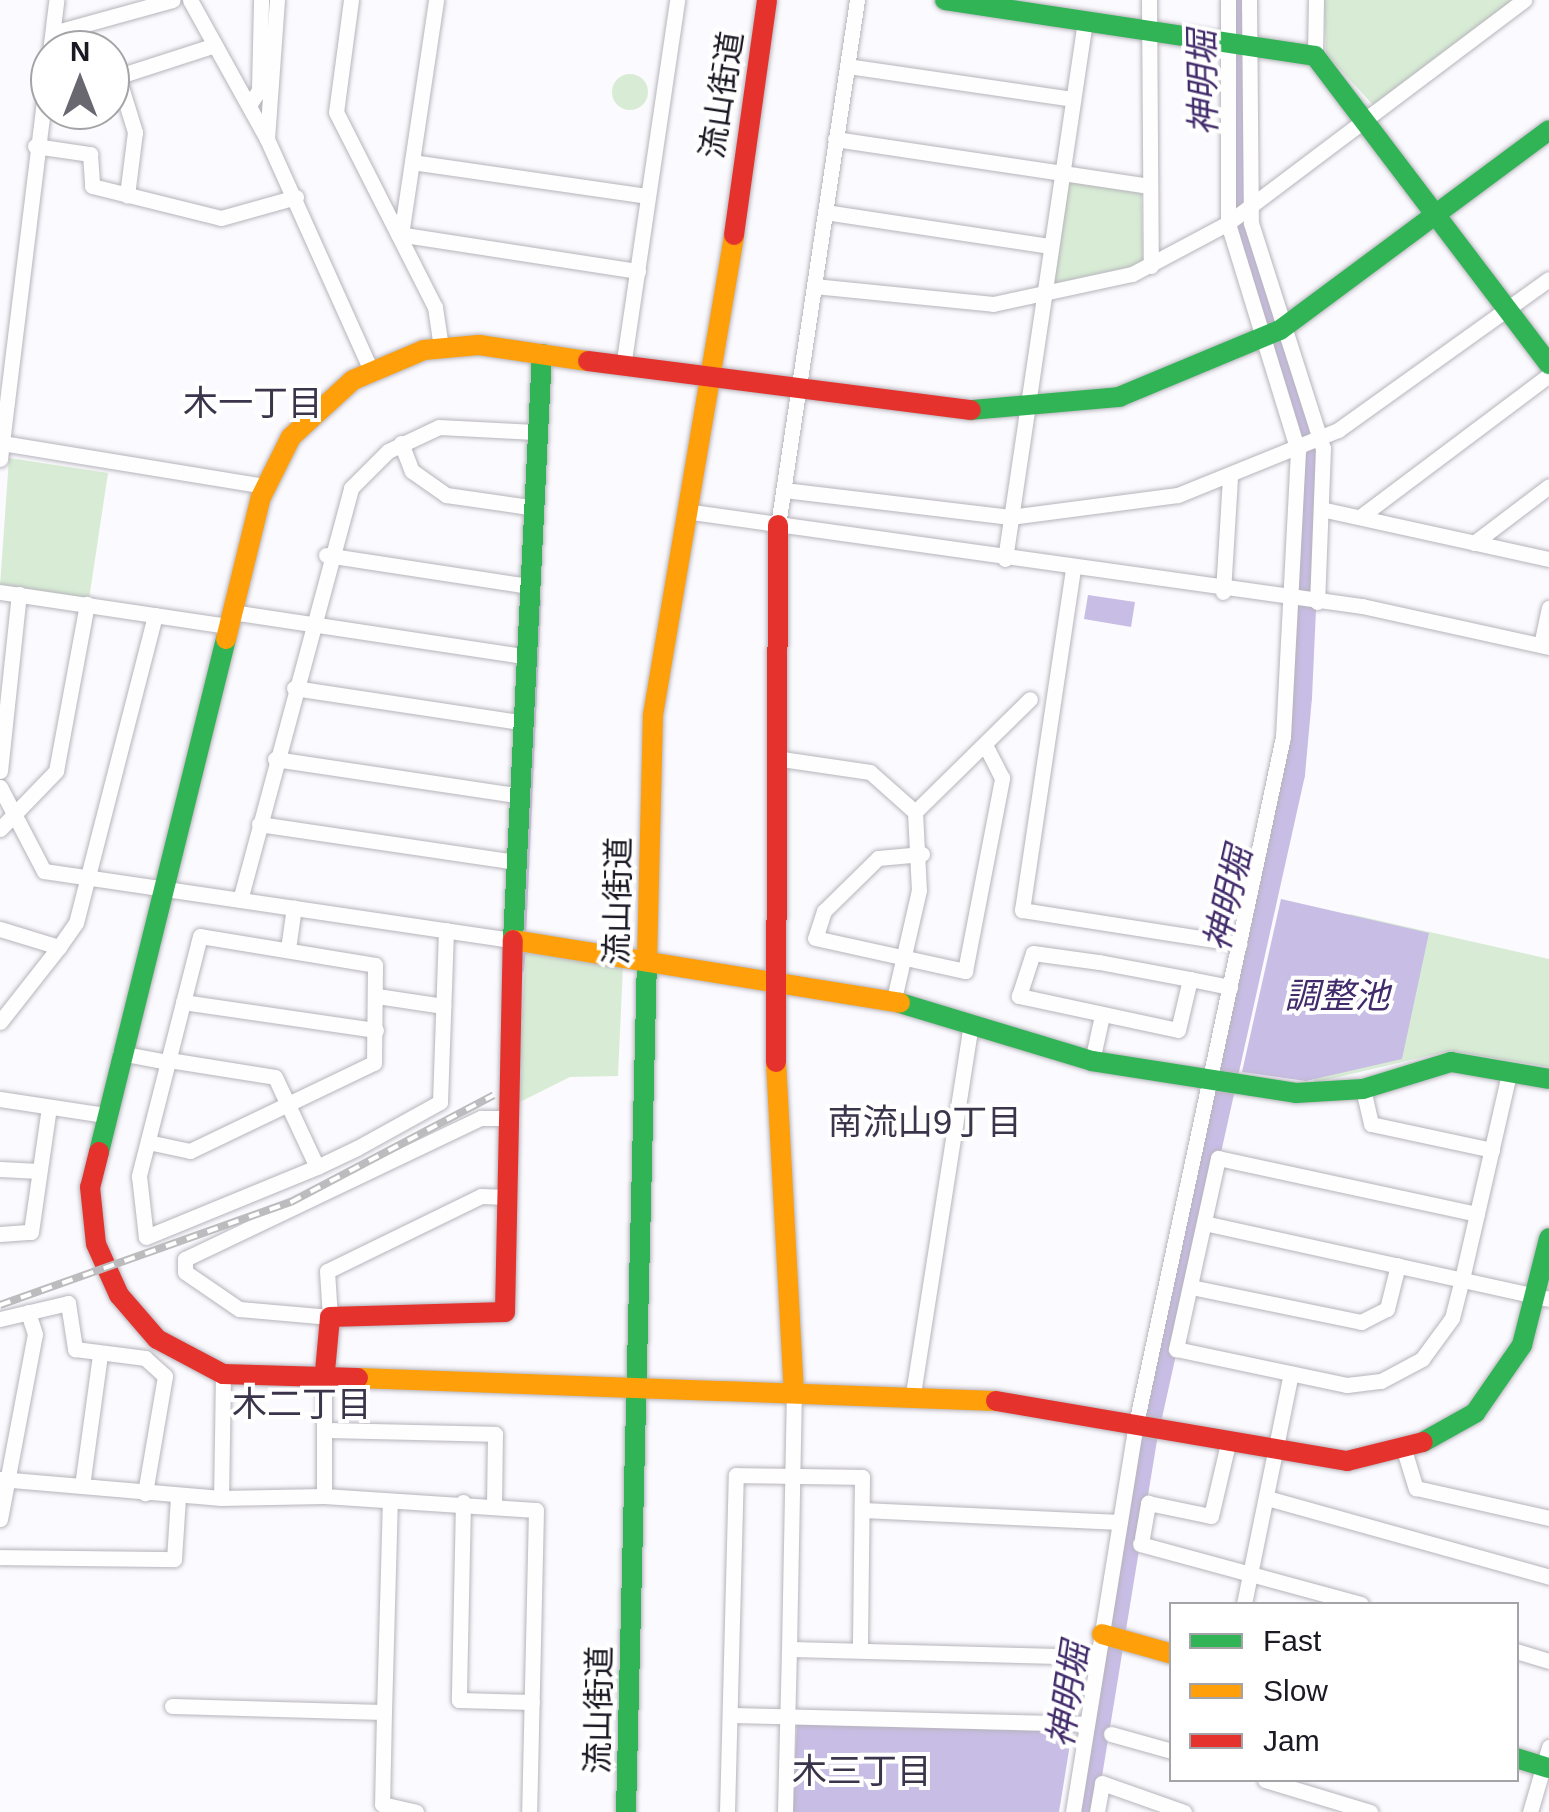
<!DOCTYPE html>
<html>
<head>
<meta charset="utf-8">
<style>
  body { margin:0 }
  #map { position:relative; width:1549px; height:1812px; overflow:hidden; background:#fbfafe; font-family:Arial,"Noto Sans JP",sans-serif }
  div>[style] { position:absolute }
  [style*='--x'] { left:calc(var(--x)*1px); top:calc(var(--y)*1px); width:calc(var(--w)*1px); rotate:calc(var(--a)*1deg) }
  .green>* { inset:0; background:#d8ecd5 }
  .round { border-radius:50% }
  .water>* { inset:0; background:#c8bde4 }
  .stream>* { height:4px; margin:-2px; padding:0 2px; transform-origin:2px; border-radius:2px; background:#c8bde4 }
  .river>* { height:22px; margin:-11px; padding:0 11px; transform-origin:11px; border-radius:11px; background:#c8bde4 }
  .roads { filter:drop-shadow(0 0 2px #b6b4bb) drop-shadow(0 0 2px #b6b4bb) }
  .street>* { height:15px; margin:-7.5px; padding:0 7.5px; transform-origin:7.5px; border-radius:7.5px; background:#fefeff }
  .fast>* { height:20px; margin:-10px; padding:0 10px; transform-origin:10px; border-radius:10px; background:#30b455 }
  .slow>* { height:20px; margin:-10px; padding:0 10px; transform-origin:10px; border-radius:10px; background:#ff9f0a }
  .jam>* { height:20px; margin:-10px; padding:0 10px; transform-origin:10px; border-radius:10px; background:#e5322d }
  .rail>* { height:8px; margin-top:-4px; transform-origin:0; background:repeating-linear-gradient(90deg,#fff 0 11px,#bcbbbd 0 22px); box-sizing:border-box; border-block:2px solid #bcbbbd }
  span { translate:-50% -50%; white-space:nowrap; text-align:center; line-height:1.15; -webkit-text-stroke:8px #fff; paint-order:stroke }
  .street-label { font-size:32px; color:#1b1923 }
  .water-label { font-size:35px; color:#422b6b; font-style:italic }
  .neighbourhood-label { font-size:35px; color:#3b354b }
  .legend { position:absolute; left:1169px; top:1602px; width:350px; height:180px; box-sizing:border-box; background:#fff; border:2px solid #a4a3a7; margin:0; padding:12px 18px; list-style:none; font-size:30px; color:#1b1923 }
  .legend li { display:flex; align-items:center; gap:20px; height:50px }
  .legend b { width:50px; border:2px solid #a4a3a7 }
  .north { position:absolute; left:30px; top:30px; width:100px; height:100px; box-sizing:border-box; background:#fff; border:2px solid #a4a3a7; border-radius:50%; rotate:0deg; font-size:28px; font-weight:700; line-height:40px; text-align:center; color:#1b1923 }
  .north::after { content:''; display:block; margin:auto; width:35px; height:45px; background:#696870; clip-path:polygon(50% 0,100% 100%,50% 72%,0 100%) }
</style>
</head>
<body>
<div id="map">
  <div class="green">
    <div style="clip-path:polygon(1324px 0,1514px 0,1374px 106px,1326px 54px)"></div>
    <div class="round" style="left:612px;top:74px;width:36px;height:36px"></div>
    <div style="clip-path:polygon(1067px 178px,1141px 189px,1143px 264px,1051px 284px)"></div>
    <div style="clip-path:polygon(9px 458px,108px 473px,89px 599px,0 586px)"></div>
    <div style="clip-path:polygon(1350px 914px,1549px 959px,1549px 1067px,1449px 1051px,1313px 1083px)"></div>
    <div style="clip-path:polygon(526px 952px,623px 966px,618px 1076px,570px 1077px,516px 1104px)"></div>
  </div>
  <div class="water">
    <div style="clip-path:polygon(1088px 595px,1135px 602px,1131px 627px,1084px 619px)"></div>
    <div style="clip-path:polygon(1281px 899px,1429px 933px,1402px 1059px,1306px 1081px,1242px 1072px)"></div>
    <div style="clip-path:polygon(797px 1723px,1072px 1732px,1059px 1812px,792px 1812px)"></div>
  </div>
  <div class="stream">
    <div style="--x:524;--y:935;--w:334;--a:-87.4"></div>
    <div style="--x:522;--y:970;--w:20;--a:-84"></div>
  </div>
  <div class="river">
    <div style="--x:1085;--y:1812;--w:378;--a:-80.7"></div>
    <div style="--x:1146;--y:1439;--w:681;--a:-77.45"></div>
    <div style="--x:1294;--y:774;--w:77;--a:-84.8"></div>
    <div style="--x:1301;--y:697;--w:244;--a:-87.4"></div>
    <div style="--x:1312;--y:453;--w:233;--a:-108"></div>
    <div style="--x:1240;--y:231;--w:231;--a:-90.5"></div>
  </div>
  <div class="roads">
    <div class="street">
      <div style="--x:190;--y:0;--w:159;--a:61"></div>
      <div style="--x:267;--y:139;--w:253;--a:65.8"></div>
      <div style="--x:351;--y:0;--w:113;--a:97.6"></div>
      <div style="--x:336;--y:112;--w:219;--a:63.1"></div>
      <div style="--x:435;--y:307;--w:40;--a:81.5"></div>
      <div style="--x:1149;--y:0;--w:266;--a:89.6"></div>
      <div style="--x:1249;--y:0;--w:223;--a:89.5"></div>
      <div style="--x:1251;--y:223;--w:236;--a:72.3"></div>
      <div style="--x:1323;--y:448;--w:154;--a:92.2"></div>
      <div style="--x:53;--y:33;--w:124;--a:-15.4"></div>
      <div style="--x:1315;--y:56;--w:56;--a:-89"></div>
      <div style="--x:847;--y:66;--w:227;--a:8.3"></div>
      <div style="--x:118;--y:77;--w:58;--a:72.8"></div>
      <div style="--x:135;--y:132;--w:64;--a:97.2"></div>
      <div style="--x:110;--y:79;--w:110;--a:-17.9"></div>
      <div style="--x:249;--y:105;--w:18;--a:-56"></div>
      <div style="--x:259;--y:90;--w:90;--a:-88.7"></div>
      <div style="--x:267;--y:139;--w:139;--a:-85.9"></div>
      <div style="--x:835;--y:139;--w:318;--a:8.5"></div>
      <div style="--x:35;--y:146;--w:56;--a:8.3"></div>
      <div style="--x:90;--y:154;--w:32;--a:86"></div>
      <div style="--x:92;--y:186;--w:133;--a:13.9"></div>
      <div style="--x:221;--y:218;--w:78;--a:-15.6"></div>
      <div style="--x:412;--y:162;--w:237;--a:8.2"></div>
      <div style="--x:825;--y:212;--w:228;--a:8.6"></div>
      <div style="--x:398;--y:234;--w:243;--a:8.8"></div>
      <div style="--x:401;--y:235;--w:238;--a:-81.5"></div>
      <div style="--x:814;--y:286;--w:180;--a:5.7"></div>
      <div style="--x:993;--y:304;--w:142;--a:-12.2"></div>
      <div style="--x:1132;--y:274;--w:109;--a:-28"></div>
      <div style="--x:1228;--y:223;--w:371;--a:-37"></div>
      <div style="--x:623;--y:367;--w:371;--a:-81.6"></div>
      <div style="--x:2;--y:443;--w:267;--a:9.3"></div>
      <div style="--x:401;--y:443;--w:30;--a:69"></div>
      <div style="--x:412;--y:471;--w:42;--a:35.2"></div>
      <div style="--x:446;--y:495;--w:84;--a:8.2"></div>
      <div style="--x:0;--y:459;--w:462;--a:-83"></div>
      <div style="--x:784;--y:490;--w:228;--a:6.8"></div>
      <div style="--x:1010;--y:517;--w:169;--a:-7.5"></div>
      <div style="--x:1178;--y:495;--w:173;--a:-22.1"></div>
      <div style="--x:1338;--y:430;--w:259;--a:-35.6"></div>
      <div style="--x:1321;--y:509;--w:233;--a:12.4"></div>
      <div style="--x:692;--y:512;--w:677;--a:7.99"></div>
      <div style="--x:1362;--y:606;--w:191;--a:12.4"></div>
      <div style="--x:1360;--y:517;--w:236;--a:-36.9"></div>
      <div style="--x:778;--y:525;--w:531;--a:-81.44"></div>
      <div style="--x:1474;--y:543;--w:94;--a:-37.2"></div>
      <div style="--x:326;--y:555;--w:205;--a:8.7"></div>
      <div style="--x:1005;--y:559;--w:544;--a:-81.54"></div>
      <div style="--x:1073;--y:569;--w:345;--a:98.5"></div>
      <div style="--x:1022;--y:910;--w:220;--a:8.9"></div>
      <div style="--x:0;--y:592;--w:231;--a:8.5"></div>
      <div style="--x:1223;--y:592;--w:114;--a:-86.5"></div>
      <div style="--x:232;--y:612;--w:295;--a:8.6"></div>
      <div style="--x:1541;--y:645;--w:38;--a:-78"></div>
      <div style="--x:294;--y:688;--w:227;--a:8.6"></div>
      <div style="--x:775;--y:758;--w:96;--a:8.4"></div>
      <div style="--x:870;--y:772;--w:60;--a:41.6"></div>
      <div style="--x:915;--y:812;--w:78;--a:87.1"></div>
      <div style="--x:919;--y:890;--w:112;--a:102.9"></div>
      <div style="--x:275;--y:759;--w:244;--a:8.5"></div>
      <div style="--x:0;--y:771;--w:178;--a:-83.9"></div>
      <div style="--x:0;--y:787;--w:95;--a:62.4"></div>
      <div style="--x:44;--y:871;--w:474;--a:8.4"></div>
      <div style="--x:915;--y:812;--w:161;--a:-44.5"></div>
      <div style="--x:259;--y:824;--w:259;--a:8.4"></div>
      <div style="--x:0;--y:829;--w:81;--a:-46"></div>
      <div style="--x:56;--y:771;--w:170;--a:-79.5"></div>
      <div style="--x:922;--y:854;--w:44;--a:174.8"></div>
      <div style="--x:878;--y:858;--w:76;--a:135.5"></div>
      <div style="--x:824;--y:911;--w:28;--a:108"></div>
      <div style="--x:815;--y:938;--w:154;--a:12.4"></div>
      <div style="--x:965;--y:971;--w:197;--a:-79.1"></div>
      <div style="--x:1002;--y:778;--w:35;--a:-117"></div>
      <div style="--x:240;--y:900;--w:427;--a:-74.9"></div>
      <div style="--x:351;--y:488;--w:52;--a:-45"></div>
      <div style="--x:388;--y:451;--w:56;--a:-25.2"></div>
      <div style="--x:439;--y:427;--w:96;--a:3"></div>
      <div style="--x:0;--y:929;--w:62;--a:17"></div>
      <div style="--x:59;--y:947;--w:29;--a:-55"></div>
      <div style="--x:76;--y:923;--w:318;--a:-75.6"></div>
      <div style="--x:288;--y:949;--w:42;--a:-81.9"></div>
      <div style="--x:1190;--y:979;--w:52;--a:103.2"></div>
      <div style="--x:1178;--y:1030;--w:163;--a:-167.9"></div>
      <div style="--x:1019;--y:996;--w:45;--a:-72"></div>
      <div style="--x:1033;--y:953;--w:67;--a:7.8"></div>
      <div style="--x:1099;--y:962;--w:93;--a:10.6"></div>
      <div style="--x:1190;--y:979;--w:41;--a:11.3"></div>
      <div style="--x:377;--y:996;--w:67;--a:8.6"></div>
      <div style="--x:183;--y:1002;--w:195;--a:8.3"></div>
      <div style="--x:0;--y:1022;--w:95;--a:-51.8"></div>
      <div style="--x:120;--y:1053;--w:49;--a:10.6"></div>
      <div style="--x:169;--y:1060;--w:107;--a:9.1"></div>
      <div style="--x:275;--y:1077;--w:99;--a:65"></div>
      <div style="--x:317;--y:1167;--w:44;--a:-25.4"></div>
      <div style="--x:357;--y:1148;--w:95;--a:-29"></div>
      <div style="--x:440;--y:1102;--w:172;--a:-88"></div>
      <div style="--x:1092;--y:1061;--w:42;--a:-77.6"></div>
      <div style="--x:1363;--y:1089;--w:36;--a:77"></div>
      <div style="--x:1371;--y:1124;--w:124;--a:12.1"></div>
      <div style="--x:0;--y:1099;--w:106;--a:8.7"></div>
      <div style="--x:148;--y:1142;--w:43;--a:12.1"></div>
      <div style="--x:190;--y:1151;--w:204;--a:-25.6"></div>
      <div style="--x:374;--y:1063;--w:98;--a:-89.4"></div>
      <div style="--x:375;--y:965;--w:177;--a:-170.6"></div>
      <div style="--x:200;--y:936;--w:248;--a:104.3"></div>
      <div style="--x:139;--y:1176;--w:61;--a:83.5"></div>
      <div style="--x:146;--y:1237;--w:185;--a:-22.3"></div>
      <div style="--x:0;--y:1169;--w:39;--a:3"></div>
      <div style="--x:507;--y:1197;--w:26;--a:-178"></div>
      <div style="--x:481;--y:1196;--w:171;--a:154"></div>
      <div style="--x:327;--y:1271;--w:46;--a:86.3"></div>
      <div style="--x:330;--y:1317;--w:91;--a:-175"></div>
      <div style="--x:239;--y:1309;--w:65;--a:-145.6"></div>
      <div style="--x:185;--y:1272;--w:13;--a:-90"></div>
      <div style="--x:185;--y:1259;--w:328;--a:-25.5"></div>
      <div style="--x:481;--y:1118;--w:28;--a:0"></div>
      <div style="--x:1477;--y:1214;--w:265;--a:-167.8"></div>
      <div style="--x:1218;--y:1158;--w:196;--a:102.4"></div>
      <div style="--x:1176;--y:1349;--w:175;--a:11.9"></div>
      <div style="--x:1347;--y:1385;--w:34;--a:-7"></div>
      <div style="--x:1381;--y:1381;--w:47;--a:-28.2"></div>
      <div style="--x:1422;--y:1359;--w:51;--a:-53.8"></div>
      <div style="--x:1452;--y:1318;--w:40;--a:-75.6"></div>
      <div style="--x:1462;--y:1279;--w:214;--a:-77.1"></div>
      <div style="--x:1204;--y:1223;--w:353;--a:12.4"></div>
      <div style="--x:0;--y:1234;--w:31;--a:-4"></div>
      <div style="--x:31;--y:1232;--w:126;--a:-81.8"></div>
      <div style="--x:1191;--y:1287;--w:174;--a:11.6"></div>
      <div style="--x:1361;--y:1322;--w:29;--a:-27"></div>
      <div style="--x:1387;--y:1309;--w:45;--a:-76"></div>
      <div style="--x:0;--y:1319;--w:70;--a:-13.2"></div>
      <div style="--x:68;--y:1303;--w:47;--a:81.3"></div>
      <div style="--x:75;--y:1349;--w:71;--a:7.3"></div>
      <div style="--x:145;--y:1358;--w:27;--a:42"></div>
      <div style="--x:165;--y:1376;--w:119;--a:99.7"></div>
      <div style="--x:223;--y:1374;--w:124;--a:90.9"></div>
      <div style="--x:221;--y:1498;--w:103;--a:-1.1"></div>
      <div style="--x:324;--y:1382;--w:114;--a:90"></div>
      <div style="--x:324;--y:1496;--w:212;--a:3.8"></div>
      <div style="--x:536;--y:1510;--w:302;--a:91.3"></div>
      <div style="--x:913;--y:1394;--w:376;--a:-81.1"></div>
      <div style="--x:324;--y:1430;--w:171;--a:1.3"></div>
      <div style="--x:495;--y:1434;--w:69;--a:90.8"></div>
      <div style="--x:1405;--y:1453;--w:37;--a:73"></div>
      <div style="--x:1416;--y:1488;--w:136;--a:12.7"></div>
      <div style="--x:0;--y:1479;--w:222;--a:4.9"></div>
      <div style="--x:82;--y:1486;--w:132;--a:-82.2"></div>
      <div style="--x:1267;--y:1498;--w:293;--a:15.6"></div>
      <div style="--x:463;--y:1502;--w:198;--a:91.2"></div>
      <div style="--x:459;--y:1700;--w:73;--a:1.6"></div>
      <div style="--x:863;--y:1510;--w:257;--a:2.7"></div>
      <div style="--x:0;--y:1519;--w:188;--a:-79.3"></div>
      <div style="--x:35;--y:1334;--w:23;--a:-108"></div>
      <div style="--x:1142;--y:1538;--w:36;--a:-80"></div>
      <div style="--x:1148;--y:1503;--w:64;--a:11.7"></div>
      <div style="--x:1211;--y:1516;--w:79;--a:-76.8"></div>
      <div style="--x:1140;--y:1544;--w:229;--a:15.2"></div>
      <div style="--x:0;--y:1557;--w:174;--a:0.7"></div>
      <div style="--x:174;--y:1559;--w:62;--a:-86.3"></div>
      <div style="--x:1244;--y:1604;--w:235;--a:-78.5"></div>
      <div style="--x:789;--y:1649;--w:258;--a:-88.9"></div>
      <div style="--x:1516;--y:1651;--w:34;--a:17"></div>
      <div style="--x:172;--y:1706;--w:212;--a:1.6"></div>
      <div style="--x:384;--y:1712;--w:211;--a:-88.4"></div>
      <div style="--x:384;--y:1712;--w:92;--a:91.2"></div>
      <div style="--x:382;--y:1804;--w:35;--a:13"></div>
      <div style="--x:730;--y:1715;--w:357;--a:1.4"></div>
      <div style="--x:1111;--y:1734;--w:63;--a:15.6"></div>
      <div style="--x:1265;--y:1780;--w:110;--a:16.9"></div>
      <div style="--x:727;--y:1812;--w:337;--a:-88.5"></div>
      <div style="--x:736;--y:1475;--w:126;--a:0.9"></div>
      <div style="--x:862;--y:1477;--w:173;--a:90.7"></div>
      <div style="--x:785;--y:1812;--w:163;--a:-88.6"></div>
      <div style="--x:789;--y:1649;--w:309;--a:1.5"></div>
      <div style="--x:1073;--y:1812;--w:398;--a:-80.8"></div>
      <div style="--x:1137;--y:1419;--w:697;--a:-77.92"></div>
      <div style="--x:1283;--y:737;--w:286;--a:-87"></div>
      <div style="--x:1298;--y:451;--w:239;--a:-107.1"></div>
      <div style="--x:1228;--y:223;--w:223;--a:-90"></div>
      <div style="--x:1097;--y:1812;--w:29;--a:-80"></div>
      <div style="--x:1102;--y:1783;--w:87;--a:19.5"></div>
      <div style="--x:1530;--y:1812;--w:68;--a:-73.7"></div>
    </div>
    <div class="fast">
      <div style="--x:945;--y:0;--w:374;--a:8.6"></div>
      <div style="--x:1315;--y:56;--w:387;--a:52.8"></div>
      <div style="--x:971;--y:410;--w:149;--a:-5"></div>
      <div style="--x:1119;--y:397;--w:174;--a:-22.6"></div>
      <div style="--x:1280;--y:330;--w:335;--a:-36.6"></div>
      <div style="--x:513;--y:940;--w:587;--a:-87.17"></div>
      <div style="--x:900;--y:1003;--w:201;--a:16.8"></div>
      <div style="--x:1092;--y:1061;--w:206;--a:8.9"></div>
      <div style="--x:1296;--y:1093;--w:67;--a:-3.4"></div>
      <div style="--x:1363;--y:1089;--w:92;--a:-17.1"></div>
      <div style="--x:1451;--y:1062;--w:99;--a:9.8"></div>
      <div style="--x:99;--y:1152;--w:528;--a:-76.1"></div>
      <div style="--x:1423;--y:1442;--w:60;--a:-29.1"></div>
      <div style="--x:1475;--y:1413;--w:83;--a:-55.3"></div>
      <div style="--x:1522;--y:1345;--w:110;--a:-75.8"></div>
      <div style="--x:1516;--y:1758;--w:34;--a:17"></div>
      <div style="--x:626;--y:1812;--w:852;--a:-88.59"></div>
    </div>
    <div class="slow">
      <div style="--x:226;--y:639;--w:146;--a:-76.2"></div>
      <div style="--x:261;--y:497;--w:67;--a:-63.4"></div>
      <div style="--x:291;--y:437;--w:84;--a:-42.6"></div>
      <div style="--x:353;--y:380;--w:77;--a:-22.9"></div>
      <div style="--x:424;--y:350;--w:55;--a:-5.2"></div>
      <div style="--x:479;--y:345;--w:110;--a:8.4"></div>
      <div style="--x:513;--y:940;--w:392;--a:9.2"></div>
      <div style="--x:647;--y:960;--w:245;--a:-88.6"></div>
      <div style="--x:653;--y:715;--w:487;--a:-80.4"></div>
      <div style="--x:776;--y:1062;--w:329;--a:86.9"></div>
      <div style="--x:358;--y:1378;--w:638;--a:2.06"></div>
      <div style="--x:1102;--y:1634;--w:73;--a:15.9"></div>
    </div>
    <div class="jam">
      <div style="--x:734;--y:235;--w:237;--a:-82"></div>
      <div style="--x:588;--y:361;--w:386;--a:7.3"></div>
      <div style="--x:776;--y:1062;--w:537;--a:-89.79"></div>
      <div style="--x:99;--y:1152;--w:36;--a:104"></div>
      <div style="--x:90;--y:1187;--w:57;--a:84"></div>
      <div style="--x:96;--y:1244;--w:56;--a:65.7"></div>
      <div style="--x:119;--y:1295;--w:58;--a:49.2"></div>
      <div style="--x:157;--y:1339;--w:75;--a:27.9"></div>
      <div style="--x:223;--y:1374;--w:135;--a:1.7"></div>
      <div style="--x:324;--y:1382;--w:65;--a:-84.7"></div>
      <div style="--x:330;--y:1317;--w:175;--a:-1.6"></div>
      <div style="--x:505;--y:1312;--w:372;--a:-88.8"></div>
      <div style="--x:996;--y:1401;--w:356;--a:9.7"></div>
      <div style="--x:1347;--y:1461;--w:78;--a:-14"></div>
    </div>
  </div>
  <div class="rail">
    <div style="--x:0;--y:1305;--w:309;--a:-19.5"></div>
    <div style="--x:291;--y:1202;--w:229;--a:-27.8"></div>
  </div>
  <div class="street-label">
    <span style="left:722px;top:95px;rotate:-81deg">流山街道</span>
    <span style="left:618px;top:901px;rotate:-89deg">流山街道</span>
    <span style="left:599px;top:1710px;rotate:-89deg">流山街道</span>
  </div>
  <div class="water-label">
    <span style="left:1203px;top:83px;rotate:-91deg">神明堀</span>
    <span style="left:1228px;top:899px;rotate:-77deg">神明堀</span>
    <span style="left:1337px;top:996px">調整池</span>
    <span style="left:1068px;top:1695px;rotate:-81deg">神明堀</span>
  </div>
  <div class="neighbourhood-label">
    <span style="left:253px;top:403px">木一丁目</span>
    <span style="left:925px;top:1122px">南流山9丁目</span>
    <span style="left:302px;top:1404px">木二丁目</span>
    <span style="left:862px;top:1771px">木三丁目</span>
  </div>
  <ul class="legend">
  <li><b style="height:12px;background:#30b455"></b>Fast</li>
  <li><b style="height:12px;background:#ff9f0a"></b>Slow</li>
  <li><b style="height:12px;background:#e5322d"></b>Jam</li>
  </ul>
  <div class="north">N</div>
</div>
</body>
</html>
